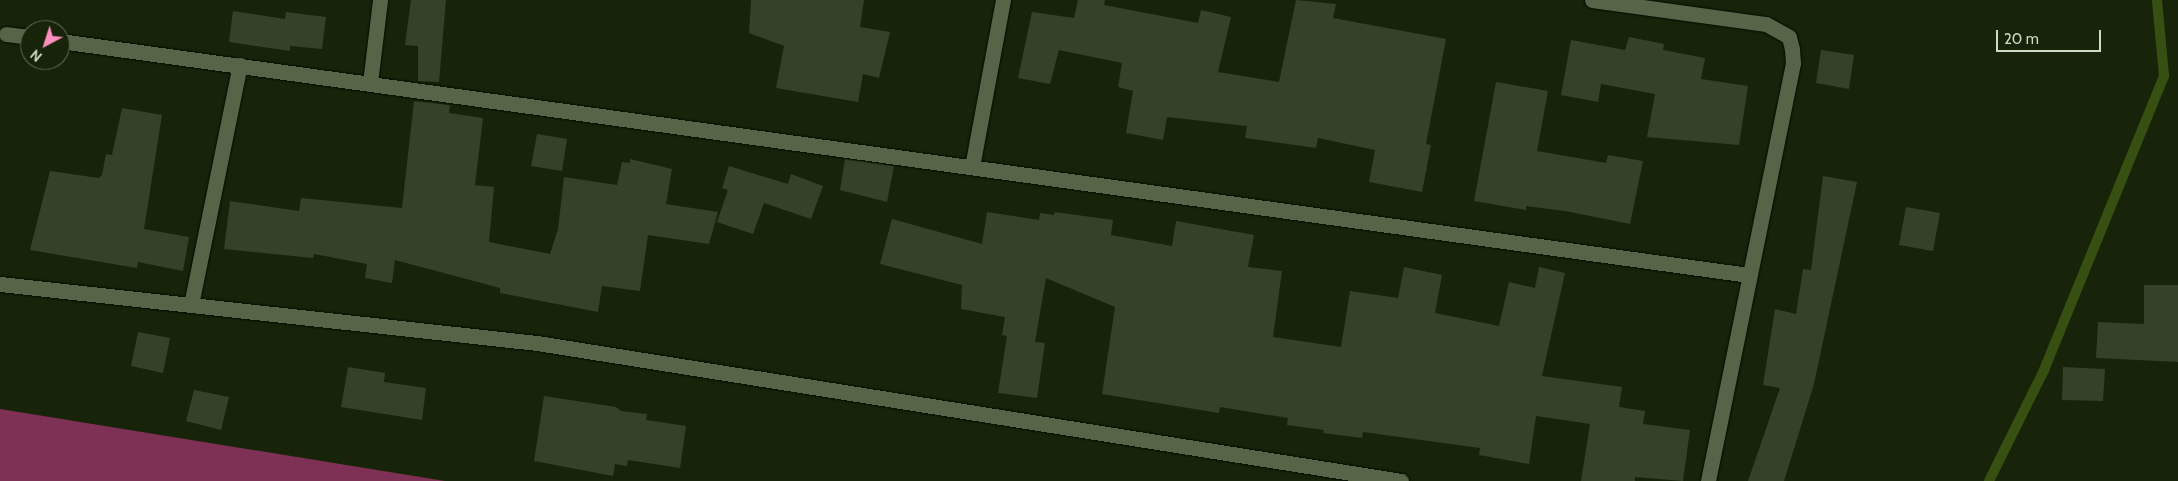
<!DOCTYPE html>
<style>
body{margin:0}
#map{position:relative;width:2178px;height:481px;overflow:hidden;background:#18240a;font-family:Cabin,sans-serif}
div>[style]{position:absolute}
.forest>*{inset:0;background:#7e3055}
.stream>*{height:10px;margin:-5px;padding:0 5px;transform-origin:5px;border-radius:5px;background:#375012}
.building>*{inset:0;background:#354228}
.roads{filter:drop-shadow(0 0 1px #040c00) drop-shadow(0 0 1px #040c00)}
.minor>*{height:15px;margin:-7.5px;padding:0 7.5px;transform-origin:7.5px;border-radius:7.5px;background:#566448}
span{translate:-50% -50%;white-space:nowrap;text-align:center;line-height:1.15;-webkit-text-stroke:5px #18240a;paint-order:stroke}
.north{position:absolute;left:20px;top:20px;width:50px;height:50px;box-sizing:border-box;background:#18240a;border:1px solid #626c56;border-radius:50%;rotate:220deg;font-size:14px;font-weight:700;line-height:20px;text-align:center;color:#d0d9c9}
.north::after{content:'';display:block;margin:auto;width:18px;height:22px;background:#fd8ebf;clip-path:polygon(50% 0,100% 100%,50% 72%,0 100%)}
.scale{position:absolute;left:1996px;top:30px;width:105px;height:22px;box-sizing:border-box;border:2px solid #d0d9c9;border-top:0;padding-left:6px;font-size:15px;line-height:18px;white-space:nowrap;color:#d0d9c9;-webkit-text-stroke:4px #18240a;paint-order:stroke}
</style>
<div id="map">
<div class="forest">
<i style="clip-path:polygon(0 409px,445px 481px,0 481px)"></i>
</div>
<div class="stream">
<i style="left:1989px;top:481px;width:124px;rotate:-63.6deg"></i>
<i style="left:2044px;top:370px;width:318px;rotate:-67.8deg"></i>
<i style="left:2164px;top:76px;width:76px;rotate:-95.3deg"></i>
</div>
<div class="building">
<i style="clip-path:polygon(411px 0,446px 0,439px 82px,418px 81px,418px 46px,405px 45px)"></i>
<i style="clip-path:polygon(751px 0,864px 0,860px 27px,890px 32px,879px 78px,863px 74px,858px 102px,776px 88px,784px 46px,749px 33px)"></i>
<i style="clip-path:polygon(1078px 0,1105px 0,1104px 5px,1198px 23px,1201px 10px,1231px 17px,1218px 72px,1279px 82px,1296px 0,1336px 4px,1333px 18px,1446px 39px,1426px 144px,1431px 145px,1422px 192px,1369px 182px,1375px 150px,1318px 138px,1316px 148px,1245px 138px,1247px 126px,1167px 117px,1163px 140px,1126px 133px,1133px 91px,1118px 87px,1122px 63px,1059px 50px,1050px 84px,1018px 78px,1032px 12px,1074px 18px)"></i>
<i style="clip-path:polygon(233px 11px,285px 19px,286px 12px,326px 17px,322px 49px,290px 46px,290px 51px,229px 42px)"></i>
<i style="clip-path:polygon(1629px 37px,1664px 44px,1663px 50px,1705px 58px,1701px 79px,1748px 86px,1739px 145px,1647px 137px,1655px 94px,1601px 84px,1598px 102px,1561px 95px,1571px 40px,1625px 50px)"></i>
<i style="clip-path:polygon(1821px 50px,1854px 55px,1849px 89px,1816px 83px)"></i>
<i style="clip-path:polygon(1496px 82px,1548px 91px,1537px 151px,1606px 163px,1608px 155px,1643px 161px,1630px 224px,1565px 211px,1526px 206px,1526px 210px,1474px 201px)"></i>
<i style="clip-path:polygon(414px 101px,450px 105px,449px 113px,483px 118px,475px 185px,494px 187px,489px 242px,550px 254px,558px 229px,564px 177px,617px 185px,622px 162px,630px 163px,630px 159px,672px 169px,666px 204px,718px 212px,709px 244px,648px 235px,640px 291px,602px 286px,598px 312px,500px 293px,500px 288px,395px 260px,392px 283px,365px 278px,367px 264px,314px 254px,313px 258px,224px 249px,230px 201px,299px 211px,301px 198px,402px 208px)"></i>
<i style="clip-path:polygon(122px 108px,162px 115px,144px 229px,189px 237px,183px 271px,138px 262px,137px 268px,30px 250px,50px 171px,99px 178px,102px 175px,106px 154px,112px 155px)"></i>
<i style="clip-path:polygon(537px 134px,567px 139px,562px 171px,531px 166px)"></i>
<i style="clip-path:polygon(845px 159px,894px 166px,887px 202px,840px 190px)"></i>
<i style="clip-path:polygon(729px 166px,788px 184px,791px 174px,823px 186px,811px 219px,764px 203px,753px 234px,717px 222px,728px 190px,722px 188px)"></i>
<i style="clip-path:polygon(1823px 176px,1857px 182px,1814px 384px,1784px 481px,1748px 481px,1780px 388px,1763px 385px,1775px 309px,1796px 314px,1803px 269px,1811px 270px)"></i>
<i style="clip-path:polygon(1906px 207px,1940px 213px,1933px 251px,1899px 245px)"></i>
<i style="clip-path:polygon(987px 212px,1039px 220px,1040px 213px,1054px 215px,1055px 212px,1113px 220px,1111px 235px,1172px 246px,1176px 221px,1254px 235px,1248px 267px,1282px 271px,1273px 337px,1341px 347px,1350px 291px,1398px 298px,1404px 267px,1442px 275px,1435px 313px,1499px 326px,1509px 282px,1535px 288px,1539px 267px,1565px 273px,1542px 376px,1622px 387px,1619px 407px,1645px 411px,1643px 424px,1690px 430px,1683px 481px,1635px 477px,1635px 481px,1581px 481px,1590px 424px,1536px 416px,1529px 464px,1479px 455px,1480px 448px,1363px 432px,1362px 438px,1323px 433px,1324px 430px,1287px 425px,1288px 418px,1220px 407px,1219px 413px,1102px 394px,1115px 307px,1046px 278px,1035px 342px,1045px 343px,1037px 398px,998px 393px,1007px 336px,1002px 335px,1005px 317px,961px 309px,962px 285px,880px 264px,892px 219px,982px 244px)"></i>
<i style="clip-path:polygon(2144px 285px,2178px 285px,2178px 362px,2096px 358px,2098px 322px,2144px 324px)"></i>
<i style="clip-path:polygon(138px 332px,170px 338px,163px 373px,131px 366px)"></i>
<i style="clip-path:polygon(348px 367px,385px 373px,384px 382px,426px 388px,422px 420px,341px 407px)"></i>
<i style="clip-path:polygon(2063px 367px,2105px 369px,2103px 401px,2062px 400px)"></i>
<i style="clip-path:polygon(194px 390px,229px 397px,221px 430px,186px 421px)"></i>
<i style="clip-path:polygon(544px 396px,616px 407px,621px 411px,647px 414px,646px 420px,686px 426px,680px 468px,628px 460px,627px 466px,615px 464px,613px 476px,534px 461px)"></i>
</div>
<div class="roads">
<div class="minor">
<i style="left:1592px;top:0;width:176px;rotate:7.9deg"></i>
<i style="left:1766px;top:24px;width:26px;rotate:29deg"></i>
<i style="left:1789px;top:37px;width:12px;rotate:76deg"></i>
<i style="left:1792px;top:49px;width:14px;rotate:86deg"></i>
<i style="left:1793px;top:63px;width:427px;rotate:101.5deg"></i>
<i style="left:6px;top:34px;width:24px;rotate:7deg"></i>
<i style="left:60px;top:41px;width:1705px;rotate:7.89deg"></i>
<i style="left:370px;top:83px;width:84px;rotate:-83.1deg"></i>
<i style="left:972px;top:167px;width:170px;rotate:-79.5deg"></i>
<i style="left:0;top:284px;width:540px;rotate:6.27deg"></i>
<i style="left:537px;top:343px;width:875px;rotate:9.07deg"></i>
<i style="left:191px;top:305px;width:245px;rotate:-78.5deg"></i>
</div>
</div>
<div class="north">N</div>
<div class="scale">20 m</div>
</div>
